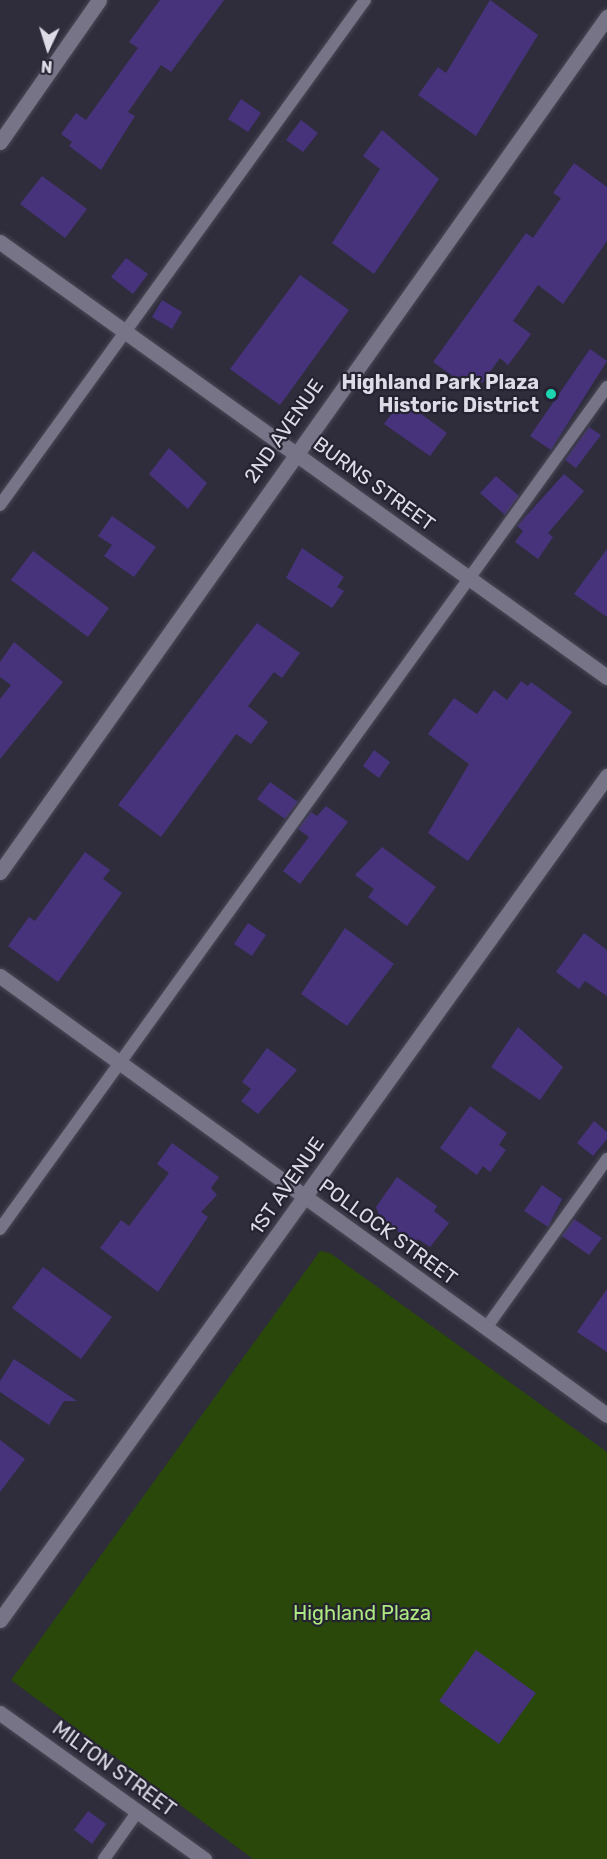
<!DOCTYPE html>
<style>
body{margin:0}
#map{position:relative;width:607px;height:1859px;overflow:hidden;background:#2f2d3c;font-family:Rubik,sans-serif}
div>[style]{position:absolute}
.green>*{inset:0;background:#29480a}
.building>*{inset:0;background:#47337c}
.roads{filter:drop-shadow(0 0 2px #4a4956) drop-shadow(0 0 2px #4a4956)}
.lane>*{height:12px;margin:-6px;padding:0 6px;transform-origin:6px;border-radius:6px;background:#767486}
.street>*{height:15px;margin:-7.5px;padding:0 7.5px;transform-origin:7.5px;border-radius:7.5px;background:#767486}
.dots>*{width:16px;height:16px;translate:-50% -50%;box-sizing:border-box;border:3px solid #252332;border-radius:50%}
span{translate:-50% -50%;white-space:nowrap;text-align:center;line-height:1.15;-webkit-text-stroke:4.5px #252332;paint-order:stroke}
.poi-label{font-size:20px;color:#dddce6;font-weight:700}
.right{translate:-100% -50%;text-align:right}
.street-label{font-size:20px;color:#dddce6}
.park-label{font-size:20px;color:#ade980}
.north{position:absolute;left:18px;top:18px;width:60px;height:60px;-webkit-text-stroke:4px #252332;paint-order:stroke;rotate:184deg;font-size:16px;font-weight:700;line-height:24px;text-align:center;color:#dddce6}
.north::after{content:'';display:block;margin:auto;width:21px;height:27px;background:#dddce6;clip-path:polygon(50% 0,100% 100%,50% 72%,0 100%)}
</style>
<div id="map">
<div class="green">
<i style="clip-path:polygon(320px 1251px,330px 1253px,607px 1452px,607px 1859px,253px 1859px,11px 1680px)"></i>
</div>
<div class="building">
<i style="clip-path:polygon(160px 0,224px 0,171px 72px,161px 65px,128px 112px,135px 116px,101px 170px,69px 146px,72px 142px,61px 134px,76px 113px,86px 120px,138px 48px,129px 42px)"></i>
<i style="clip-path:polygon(490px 0,538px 35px,476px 136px,418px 95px,438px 67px,446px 73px)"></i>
<i style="clip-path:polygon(241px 99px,261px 113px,248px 132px,228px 119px)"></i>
<i style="clip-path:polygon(301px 120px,318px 133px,303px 152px,286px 140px)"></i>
<i style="clip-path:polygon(382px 130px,439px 179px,374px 274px,332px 243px,380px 169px,363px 156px)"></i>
<i style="clip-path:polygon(574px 163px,607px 187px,607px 241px,563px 304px,538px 285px,513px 321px,531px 334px,521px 348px,508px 365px,500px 358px,482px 383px,471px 374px,464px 384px,433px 362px,526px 233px,533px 238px,561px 198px,553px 193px)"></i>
<i style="clip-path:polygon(42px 176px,87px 209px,65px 238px,20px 204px)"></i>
<i style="clip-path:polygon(126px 258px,148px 274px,133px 294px,111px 277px)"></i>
<i style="clip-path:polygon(300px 275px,349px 310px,280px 405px,230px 369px)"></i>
<i style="clip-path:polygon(162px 300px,182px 312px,172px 329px,152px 317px)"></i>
<i style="clip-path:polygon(590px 349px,607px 361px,551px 450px,530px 436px)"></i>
<i style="clip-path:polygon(402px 400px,447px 433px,430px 456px,384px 424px)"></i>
<i style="clip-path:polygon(589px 427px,601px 435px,576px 468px,565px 460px)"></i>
<i style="clip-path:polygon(169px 448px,207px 483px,188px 509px,149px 474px)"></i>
<i style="clip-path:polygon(564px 474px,584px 491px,548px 533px,553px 537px,538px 559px,515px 542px,523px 531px,517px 526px)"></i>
<i style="clip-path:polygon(496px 476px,519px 496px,505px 515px,480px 493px)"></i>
<i style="clip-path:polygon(112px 516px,156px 547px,134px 577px,104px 556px,112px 545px,98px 536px)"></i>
<i style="clip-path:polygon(302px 548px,344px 577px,337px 587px,344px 591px,332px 608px,286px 578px)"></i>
<i style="clip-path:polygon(607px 549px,607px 617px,574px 594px)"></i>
<i style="clip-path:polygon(33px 551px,109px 608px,88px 637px,11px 580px)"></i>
<i style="clip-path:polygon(257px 623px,300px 653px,282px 678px,274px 672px,248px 706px,268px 722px,251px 744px,236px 734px,161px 837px,118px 805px)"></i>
<i style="clip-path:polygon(14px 642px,63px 682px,0 759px,0 699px,11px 685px,0 677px,0 662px)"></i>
<i style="clip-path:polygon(521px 681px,528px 686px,531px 682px,572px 712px,468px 861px,428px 833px,469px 764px,428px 734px,454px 698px,477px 714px,494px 690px,507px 700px)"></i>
<i style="clip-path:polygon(374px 750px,390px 762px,379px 778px,363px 766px)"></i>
<i style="clip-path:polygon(270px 782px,298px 802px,285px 819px,257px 799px)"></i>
<i style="clip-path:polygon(326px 806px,348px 822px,300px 884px,283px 871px,309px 837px,298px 829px,311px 812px,317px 816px)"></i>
<i style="clip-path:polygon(382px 847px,436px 887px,407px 926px,368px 897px,374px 889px,355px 875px)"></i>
<i style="clip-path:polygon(85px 852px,110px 870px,103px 879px,122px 893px,58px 982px,8px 946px,29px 917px,35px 921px)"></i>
<i style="clip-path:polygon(248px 923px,266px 935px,252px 956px,234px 944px)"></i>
<i style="clip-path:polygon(345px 928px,394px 964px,347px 1026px,301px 994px)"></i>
<i style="clip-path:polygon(584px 933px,607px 950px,607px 996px,585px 981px,579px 989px,556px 972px)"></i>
<i style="clip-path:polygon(518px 1027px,563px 1067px,540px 1100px,491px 1067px)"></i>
<i style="clip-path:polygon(267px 1048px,297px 1070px,258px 1114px,241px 1101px,251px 1089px,242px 1082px)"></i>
<i style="clip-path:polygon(470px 1106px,507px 1133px,499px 1145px,506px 1150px,490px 1172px,483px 1166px,477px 1175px,440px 1148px)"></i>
<i style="clip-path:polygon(594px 1121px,607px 1132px,607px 1139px,593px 1156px,577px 1143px)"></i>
<i style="clip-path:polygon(172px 1143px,219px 1177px,211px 1188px,217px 1195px,201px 1212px,208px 1217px,158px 1292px,100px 1248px,121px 1220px,129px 1226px,169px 1173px,157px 1164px)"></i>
<i style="clip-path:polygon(397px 1177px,437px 1206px,434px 1211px,449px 1223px,430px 1247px,418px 1239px,413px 1245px,379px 1215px,376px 1207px)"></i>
<i style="clip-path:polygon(542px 1185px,562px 1199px,548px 1227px,524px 1211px)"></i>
<i style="clip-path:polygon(574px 1219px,602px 1238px,589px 1255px,562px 1236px)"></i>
<i style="clip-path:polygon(43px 1267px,112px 1317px,81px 1359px,12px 1308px)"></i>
<i style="clip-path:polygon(607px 1289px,607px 1352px,577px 1332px)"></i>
<i style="clip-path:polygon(14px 1359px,77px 1401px,64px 1401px,49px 1425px,0 1392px,0 1381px)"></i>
<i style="clip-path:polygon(0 1440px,25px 1459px,0 1492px)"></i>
<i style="clip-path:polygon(476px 1650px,536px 1693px,499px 1744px,439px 1701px)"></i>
<i style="clip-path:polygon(88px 1811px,106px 1824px,92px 1844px,74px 1830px)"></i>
</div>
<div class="roads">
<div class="lane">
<i style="left:0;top:505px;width:623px;rotate:-54.14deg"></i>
<i style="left:0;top:1229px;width:1038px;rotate:-54.21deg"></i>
<i style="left:486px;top:1328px;width:208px;rotate:-54.4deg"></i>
<i style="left:104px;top:1859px;width:59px;rotate:-54.7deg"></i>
</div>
<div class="street">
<i style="left:0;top:142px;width:173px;rotate:-55.1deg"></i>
<i style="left:0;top:242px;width:747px;rotate:35.63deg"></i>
<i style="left:0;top:872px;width:1049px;rotate:-54.63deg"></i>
<i style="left:0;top:976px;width:749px;rotate:35.88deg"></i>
<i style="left:0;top:1620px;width:1040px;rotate:-54.28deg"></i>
<i style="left:0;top:1713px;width:251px;rotate:35.6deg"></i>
</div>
</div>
<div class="dots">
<i style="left:551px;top:394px;background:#1bd5b1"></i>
</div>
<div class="poi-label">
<span class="right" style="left:539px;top:394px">Highland Park Plaza<br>Historic District</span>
</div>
<div class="street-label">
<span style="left:284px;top:431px;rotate:-55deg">2ND AVENUE</span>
<span style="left:374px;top:484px;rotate:36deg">BURNS STREET</span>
<span style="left:287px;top:1186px;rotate:-55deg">1ST AVENUE</span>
<span style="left:388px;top:1232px;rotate:36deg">POLLOCK STREET</span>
<span style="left:114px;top:1769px;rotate:36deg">MILTON STREET</span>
</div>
<div class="park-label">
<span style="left:362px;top:1613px">Highland Plaza</span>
</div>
<div class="north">N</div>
</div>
